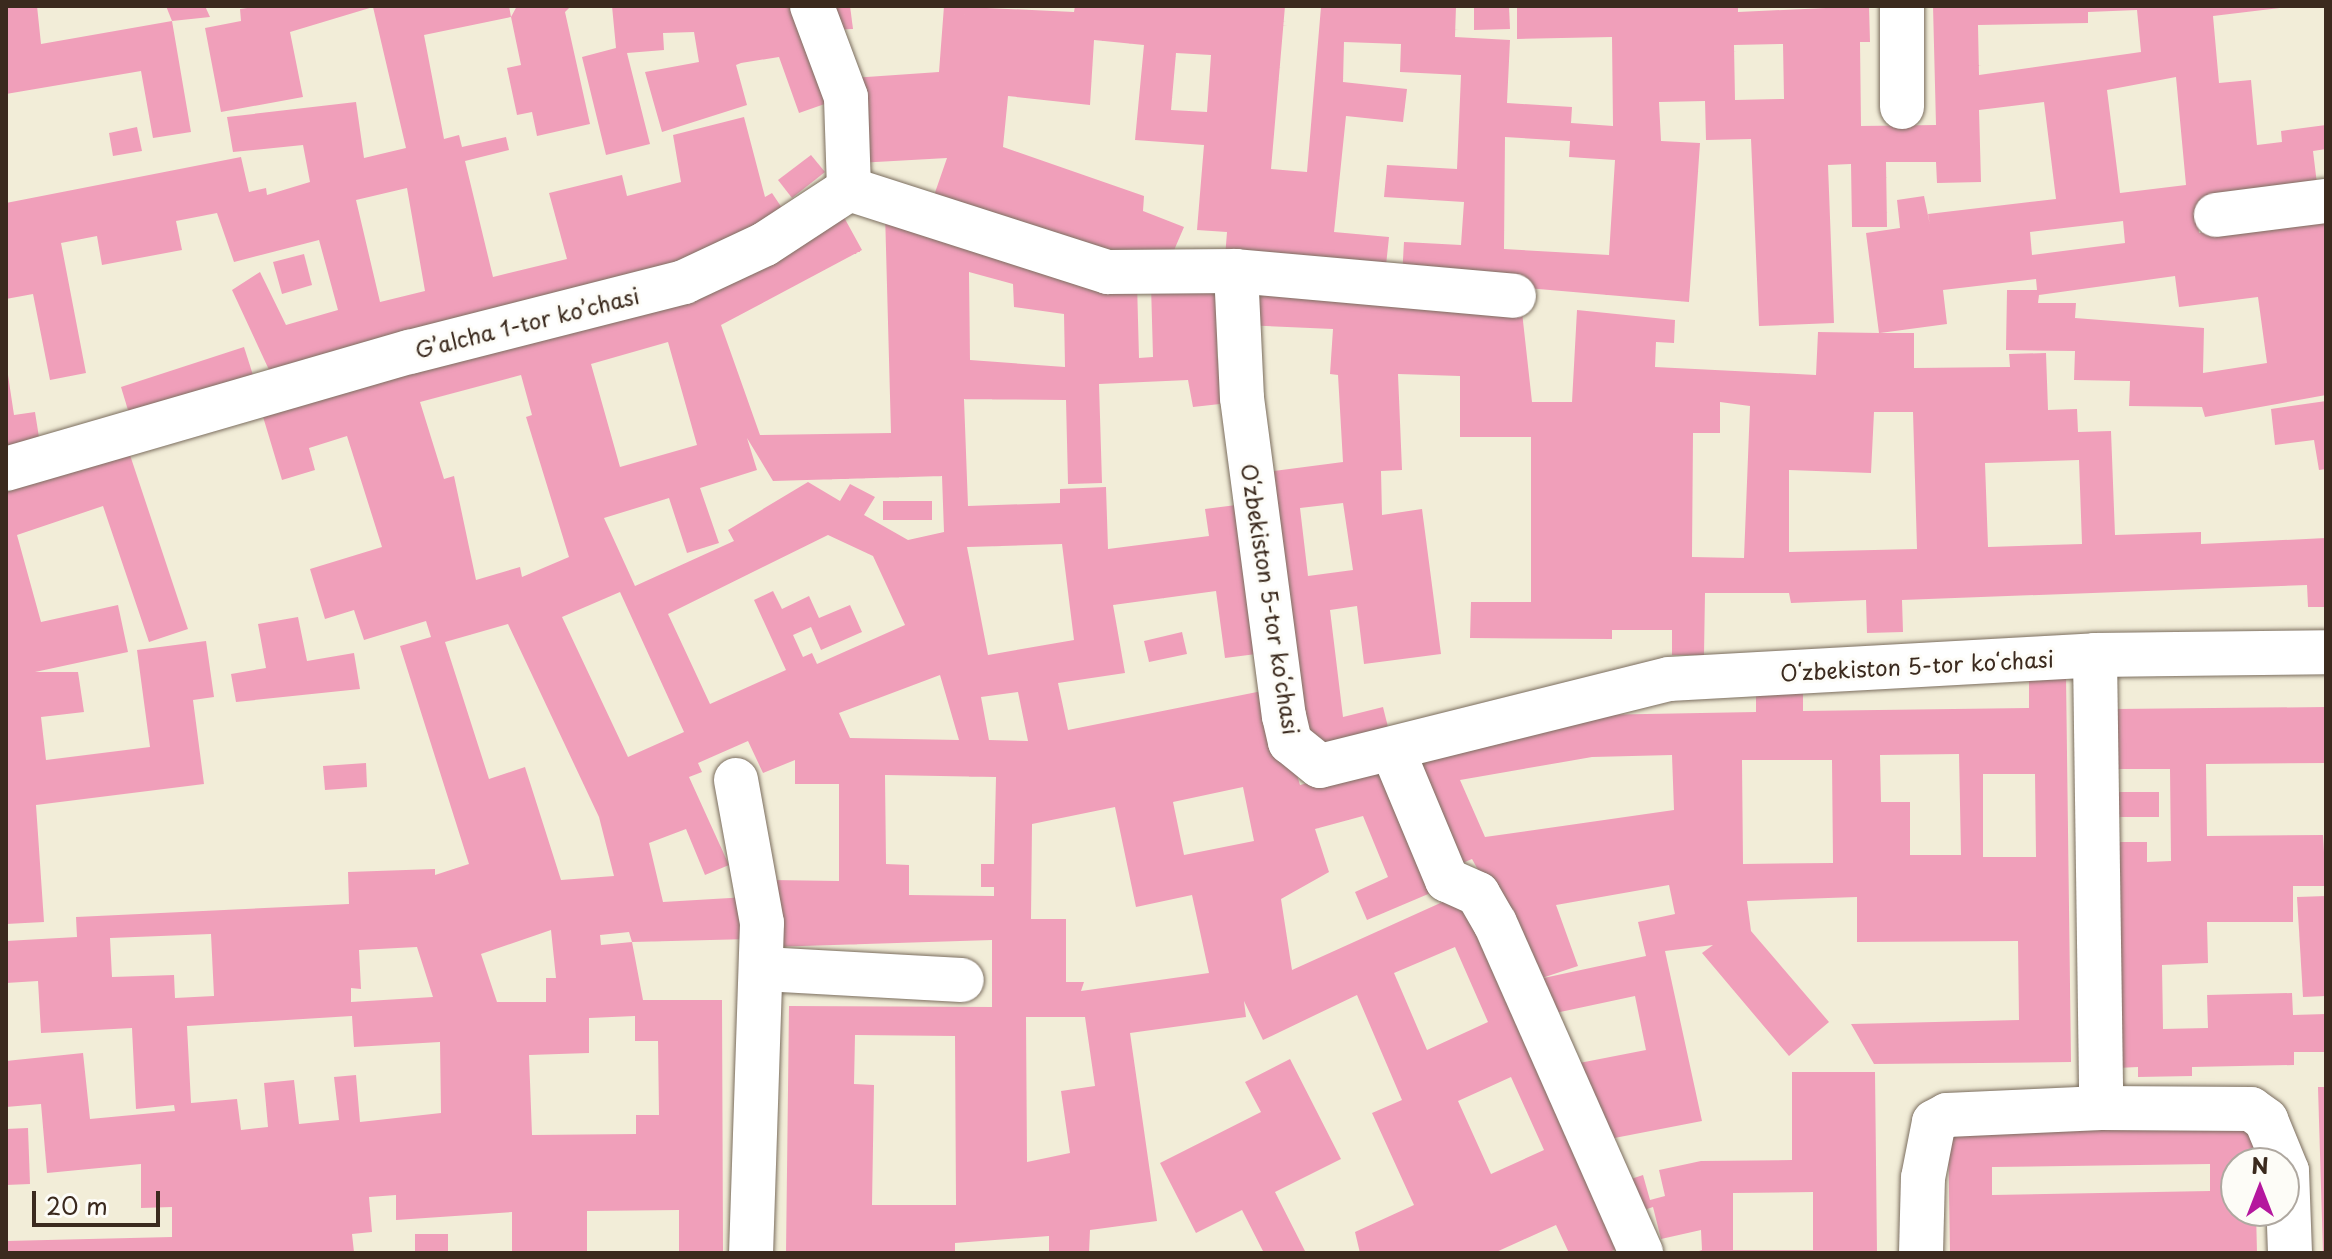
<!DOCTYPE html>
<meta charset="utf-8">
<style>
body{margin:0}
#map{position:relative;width:2332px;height:1259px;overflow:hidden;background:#f2edd8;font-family:"Playpen Sans",sans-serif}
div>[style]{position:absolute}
.building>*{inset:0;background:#f09fba}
.roads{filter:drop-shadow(0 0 2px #7b6e5f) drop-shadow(0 0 2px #7b6e5f)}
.minor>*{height:44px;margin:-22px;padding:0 22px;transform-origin:22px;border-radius:22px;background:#fff}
span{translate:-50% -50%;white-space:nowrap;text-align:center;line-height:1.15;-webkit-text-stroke:6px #fdfcf7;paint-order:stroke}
.street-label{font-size:22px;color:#3b2a1e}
.frame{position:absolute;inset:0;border:8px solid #3b2a1e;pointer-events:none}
.north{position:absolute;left:2220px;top:1147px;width:80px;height:80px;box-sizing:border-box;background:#fdfcf7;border:2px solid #afa8a0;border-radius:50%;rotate:0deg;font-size:22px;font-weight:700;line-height:32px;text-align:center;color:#3b2a1e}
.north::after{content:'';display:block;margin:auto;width:28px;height:36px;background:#b5179e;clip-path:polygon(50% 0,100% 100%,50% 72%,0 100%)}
.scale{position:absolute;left:32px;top:1191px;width:128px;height:36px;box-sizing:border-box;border:4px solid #3b2a1e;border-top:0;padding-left:10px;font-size:24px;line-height:28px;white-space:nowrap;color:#3b2a1e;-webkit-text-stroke:6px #fdfcf7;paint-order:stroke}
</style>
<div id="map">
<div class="building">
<i style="clip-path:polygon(6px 6px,37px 6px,41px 44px,172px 21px,191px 132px,153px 138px,141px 71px,6px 94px)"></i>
<i style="clip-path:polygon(166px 6px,205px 6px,210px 17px,172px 21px)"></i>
<i style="clip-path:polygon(evenodd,261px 6px,509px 6px,511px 17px,424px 35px,444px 139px,459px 135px,462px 147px,506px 137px,509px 150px,465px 161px,493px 277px,567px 259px,549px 193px,622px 175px,627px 196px,681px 182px,673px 135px,744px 117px,765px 197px,772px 193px,782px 208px,701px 257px,270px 372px,232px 290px,260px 272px,286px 325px,338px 310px,319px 240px,234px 262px,217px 213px,176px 221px,182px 250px,102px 265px,97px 236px,61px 243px,86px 373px,50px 380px,33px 294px,6px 299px,6px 203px,241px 157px,249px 192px,266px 188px,267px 195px,310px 182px,303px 145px,233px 152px,227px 117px,356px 102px,364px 158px,406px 148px,373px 7px,290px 32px,303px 97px,221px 112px,205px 28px,241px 21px,240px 9px,261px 6px,407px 188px,425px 291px,380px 302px,356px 200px,407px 188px)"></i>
<i style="clip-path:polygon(517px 6px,571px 6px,565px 12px,590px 124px,537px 136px,532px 112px,517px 115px,507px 68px,521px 65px,511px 17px)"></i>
<i style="clip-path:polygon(612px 6px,802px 6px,836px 100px,799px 113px,779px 57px,741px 63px,736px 65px,747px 105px,662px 132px,645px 72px,699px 62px,694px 32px,663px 33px,664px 50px,627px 53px,650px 144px,606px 155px,582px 57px,616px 48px)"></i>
<i style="clip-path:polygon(823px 6px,850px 6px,853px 29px,826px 30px)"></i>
<i style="clip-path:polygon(evenodd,944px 6px,1074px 12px,1075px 6px,1285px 6px,1271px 169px,1307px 172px,1321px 7px,1456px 6px,1455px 37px,1510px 40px,1507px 103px,1572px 107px,1571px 123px,1613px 126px,1612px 37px,1517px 39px,1517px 6px,1738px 6px,1738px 12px,1869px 6px,1870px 42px,1860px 42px,1861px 126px,1936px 125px,1933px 6px,2296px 6px,2213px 16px,2219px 83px,2251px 80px,2257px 145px,2282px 142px,2281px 131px,2326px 125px,2326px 149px,2313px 151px,2318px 192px,2196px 205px,2199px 233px,2326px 216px,2326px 395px,2205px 417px,2202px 407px,2129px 406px,2130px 381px,2074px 380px,2075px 351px,2006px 350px,2007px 290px,2037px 290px,2036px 279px,1943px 290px,1947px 324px,1880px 333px,1914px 333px,1914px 368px,2010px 367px,2009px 354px,2046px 353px,2048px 410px,2077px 409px,2078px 432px,2111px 431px,2115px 535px,2201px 532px,2201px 544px,2326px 538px,2326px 607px,2308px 607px,2307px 585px,1902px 600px,1903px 632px,1867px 633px,1866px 600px,1791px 603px,1789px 593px,1705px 593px,1704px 655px,1672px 655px,1672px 630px,1612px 630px,1612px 639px,1470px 638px,1471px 602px,1531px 602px,1531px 437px,1460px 437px,1460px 376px,1398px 374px,1402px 470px,1381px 471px,1382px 515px,1422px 509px,1441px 654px,1364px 664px,1357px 606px,1330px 610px,1343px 717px,1383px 707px,1390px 735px,1347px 747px,1302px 743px,1266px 472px,1343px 462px,1338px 375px,1330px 374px,1333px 329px,1242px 325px,1245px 280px,1521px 303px,1532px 402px,1572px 402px,1577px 310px,1675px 320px,1674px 343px,1656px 342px,1655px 367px,1816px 375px,1818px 332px,1879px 333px,1866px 233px,1900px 228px,1897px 200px,1924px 196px,1930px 225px,1928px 214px,2056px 199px,2044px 102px,1979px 110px,1981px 182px,1937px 183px,1936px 162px,1886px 162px,1887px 227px,1852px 227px,1851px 164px,1828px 165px,1834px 323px,1759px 326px,1751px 139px,1706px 140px,1705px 101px,1659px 102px,1661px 141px,1700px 143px,1689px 302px,1402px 277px,1404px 242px,1461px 245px,1464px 202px,1384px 197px,1387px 165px,1457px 169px,1461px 75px,1400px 72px,1401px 44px,1344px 42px,1343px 82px,1407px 89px,1403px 122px,1346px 116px,1334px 232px,1389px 237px,1385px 275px,1225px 258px,1227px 232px,1197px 230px,1204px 145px,1135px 140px,1144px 45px,1094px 40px,1090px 105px,1008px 96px,1003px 147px,1144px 196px,1143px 211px,1184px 227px,1169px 262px,1106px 258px,930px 207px,947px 158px,858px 163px,852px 78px,939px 72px,944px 6px,2137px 10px,2141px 52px,1979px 75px,1978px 25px,2088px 23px,2088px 12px,2137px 10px,944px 6px,1783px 44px,1784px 99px,1735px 100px,1734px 45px,1783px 44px,944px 6px,1176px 53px,1211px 55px,1207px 112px,1171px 110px,1176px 53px,944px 6px,2176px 77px,2186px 185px,2120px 193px,2107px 90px,2176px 77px,944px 6px,1505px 137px,1570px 141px,1569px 157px,1615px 160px,1609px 255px,1504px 249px,1505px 137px,944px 6px,2123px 221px,2125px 243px,2032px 255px,2030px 232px,2123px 221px,944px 6px,2175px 276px,2179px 307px,2258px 297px,2267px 363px,2203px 373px,2204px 328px,2075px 318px,2076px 303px,2038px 303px,2039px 295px,2175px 276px,944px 6px,1720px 402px,1750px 406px,1744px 558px,1692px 557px,1693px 433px,1720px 433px,1720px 402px,944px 6px,1874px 412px,1913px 412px,1917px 549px,1789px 552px,1789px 470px,1871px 473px,1874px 412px,944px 6px,2079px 460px,2082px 544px,1988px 547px,1985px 463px,2079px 460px,944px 6px,1343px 503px,1353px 570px,1308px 576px,1300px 508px,1343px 503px)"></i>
<i style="clip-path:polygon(1474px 6px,1509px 6px,1510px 29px,1474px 30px)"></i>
<i style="clip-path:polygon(137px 127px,142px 151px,113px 156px,109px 133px)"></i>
<i style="clip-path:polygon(811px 155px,825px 172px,792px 198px,778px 180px)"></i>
<i style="clip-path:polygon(evenodd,840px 210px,862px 250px,721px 325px,760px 435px,891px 433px,885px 212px,1137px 282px,1139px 358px,1153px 357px,1151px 285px,1217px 290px,1217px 356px,1229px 403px,1193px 407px,1188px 380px,1099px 384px,1102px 483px,1068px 484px,1066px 400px,964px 399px,968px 506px,1060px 503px,1060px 489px,1106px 487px,1108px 549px,1209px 536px,1205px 509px,1244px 504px,1264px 653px,1225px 658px,1216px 591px,1113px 605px,1125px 673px,1058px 683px,1068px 730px,1267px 690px,1272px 756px,1290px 752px,1300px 785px,1389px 762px,1440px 889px,1367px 920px,1355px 892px,1388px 877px,1363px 816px,1315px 829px,1329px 872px,1281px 899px,1292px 970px,1458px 895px,1479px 910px,1626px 1245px,1607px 1253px,1569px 1253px,1556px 1225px,1494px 1253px,1360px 1253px,1355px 1232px,1414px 1205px,1372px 1113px,1402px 1100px,1357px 995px,1263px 1040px,1244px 1001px,1246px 1017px,1130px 1033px,1157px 1221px,1090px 1230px,1089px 1253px,1049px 1253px,1049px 1236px,955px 1243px,955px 1253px,786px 1253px,789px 1006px,992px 1007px,992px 940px,770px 947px,771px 880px,839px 881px,839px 784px,795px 784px,795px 760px,763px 773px,748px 741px,698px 763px,702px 772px,689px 777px,729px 865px,705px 875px,686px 829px,649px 843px,663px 902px,747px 897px,750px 939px,632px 942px,629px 932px,600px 935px,601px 945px,632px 942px,643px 1000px,722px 1000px,723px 1253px,679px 1253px,679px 1210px,587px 1211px,587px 1253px,512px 1253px,512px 1212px,396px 1220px,396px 1195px,369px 1197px,372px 1232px,352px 1234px,354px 1252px,6px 1253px,6px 1241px,172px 1237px,172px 1207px,141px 1208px,141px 1164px,47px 1173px,41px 1104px,6px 1107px,6px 1061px,83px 1053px,90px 1119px,175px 1111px,174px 1105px,136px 1109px,132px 1028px,41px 1033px,38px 981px,6px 983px,6px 941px,77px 937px,76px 917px,349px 904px,348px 872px,435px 869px,435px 875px,469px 864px,400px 646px,431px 637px,426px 621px,364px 640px,354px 610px,325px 619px,310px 569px,382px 547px,347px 436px,309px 448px,315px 470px,282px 480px,261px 410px,840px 210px,969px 272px,1013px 284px,1014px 307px,1064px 314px,1065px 367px,970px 360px,969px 272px,840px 210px,668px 342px,697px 445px,620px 467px,591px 364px,668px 342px,840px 210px,521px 375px,532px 415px,526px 417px,569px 557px,522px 577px,520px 567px,476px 580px,454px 476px,444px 479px,420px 402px,521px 375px,840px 210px,747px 438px,773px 481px,942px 476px,944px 532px,908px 540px,864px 515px,875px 497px,850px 484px,840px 501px,808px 482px,728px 530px,734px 541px,635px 586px,604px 518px,669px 498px,687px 553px,719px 543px,700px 488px,757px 470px,747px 438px,840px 210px,828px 535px,873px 556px,905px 625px,817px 664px,812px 653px,803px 657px,793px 635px,811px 627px,821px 650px,862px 632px,850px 605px,819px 618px,809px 596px,782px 609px,773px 591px,754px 600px,786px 670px,710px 704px,668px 614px,828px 535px,840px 210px,1062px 544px,1074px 640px,988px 655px,967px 547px,1062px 544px,840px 210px,620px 592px,684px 732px,628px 757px,562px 617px,620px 592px,840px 210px,508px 624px,599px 817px,614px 876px,561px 880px,525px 767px,489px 779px,445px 642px,508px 624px,840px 210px,940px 675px,959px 740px,850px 738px,839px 713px,940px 675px,840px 210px,1018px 692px,1028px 741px,989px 740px,981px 697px,1018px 692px,840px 210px,885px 775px,996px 777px,994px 864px,981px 864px,981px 887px,994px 887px,994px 896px,909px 895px,909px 865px,886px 864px,885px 775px,840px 210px,1243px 787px,1254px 841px,1184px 855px,1173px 802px,1243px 787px,840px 210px,1115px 807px,1136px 907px,1192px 895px,1209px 973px,1081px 991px,1084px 982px,1066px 982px,1066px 919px,1031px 919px,1032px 824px,1115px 807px,840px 210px,551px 930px,556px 978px,546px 978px,546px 1002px,497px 1002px,481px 954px,551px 930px,840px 210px,211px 934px,214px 996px,175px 998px,174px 975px,112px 977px,110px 938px,211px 934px,840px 210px,417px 947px,433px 997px,351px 1002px,351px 988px,361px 989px,359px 950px,417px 947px,840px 210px,1455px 947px,1488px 1022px,1427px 1050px,1394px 973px,1455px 947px,840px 210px,352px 1016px,354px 1047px,440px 1042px,441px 1113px,360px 1122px,356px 1075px,334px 1077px,339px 1120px,299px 1124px,294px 1080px,264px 1083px,268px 1127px,241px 1130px,237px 1099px,191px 1103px,187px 1026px,352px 1016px,840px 210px,635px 1016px,635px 1041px,658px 1041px,659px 1115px,636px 1115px,636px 1134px,532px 1135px,529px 1055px,589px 1053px,589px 1018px,635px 1016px,840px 210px,1026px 1017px,1085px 1017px,1095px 1086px,1061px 1091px,1070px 1153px,1027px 1162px,1026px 1017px,840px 210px,855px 1035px,955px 1036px,956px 1205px,872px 1205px,874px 1085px,854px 1084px,855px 1035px,840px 210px,1511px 1077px,1544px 1150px,1491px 1174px,1458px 1101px,1511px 1077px)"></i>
<i style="clip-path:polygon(304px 254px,312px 285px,282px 294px,273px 262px)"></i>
<i style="clip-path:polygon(244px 347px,253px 375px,131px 420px,121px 387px)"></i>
<i style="clip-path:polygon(8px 375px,14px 415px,35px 412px,41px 450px,6px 455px)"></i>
<i style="clip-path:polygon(2326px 401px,2326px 469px,2319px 470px,2314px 440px,2275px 445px,2271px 409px)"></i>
<i style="clip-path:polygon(127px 446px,188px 629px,149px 642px,103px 506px,17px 535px,41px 622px,118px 605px,128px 652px,35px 672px,78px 672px,84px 712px,41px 717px,46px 760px,150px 747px,137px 650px,206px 641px,214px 697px,193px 700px,204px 784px,36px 805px,44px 922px,6px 924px,6px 486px)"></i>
<i style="clip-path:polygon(883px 501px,932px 501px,932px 520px,883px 520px)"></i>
<i style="clip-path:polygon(298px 617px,307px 661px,354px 653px,360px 689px,236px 702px,231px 674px,266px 668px,258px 624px)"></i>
<i style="clip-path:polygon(1182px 632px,1187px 654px,1149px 662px,1144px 641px)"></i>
<i style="clip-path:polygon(evenodd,2029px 675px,2066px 675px,2071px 1062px,1874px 1064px,1851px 1024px,2019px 1020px,2018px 941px,1857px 942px,1857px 897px,1747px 901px,1751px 931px,1829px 1022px,1789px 1056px,1702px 953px,1713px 945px,1665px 951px,1702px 1121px,1599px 1141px,1569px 1065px,1646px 1050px,1635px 996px,1546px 1015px,1539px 979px,1646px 956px,1638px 922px,1675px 914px,1669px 885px,1556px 905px,1578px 966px,1539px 979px,1472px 859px,1451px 868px,1404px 759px,1591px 715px,1756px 712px,1756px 690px,1803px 690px,1803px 711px,2029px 708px,2029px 675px,1959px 754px,1961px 855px,1910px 855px,1910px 802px,1881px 802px,1880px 755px,1959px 754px,2029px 675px,1672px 755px,1674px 810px,1485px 837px,1460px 780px,1592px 757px,1672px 755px,2029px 675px,1742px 760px,1832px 760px,1833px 863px,1743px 864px,1742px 760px,2029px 675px,1983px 774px,2035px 774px,2036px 857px,1983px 857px,1983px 774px)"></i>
<i style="clip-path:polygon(2326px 707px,2326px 763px,2206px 764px,2207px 836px,2323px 835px,2326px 886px,2293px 886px,2293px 922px,2207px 922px,2208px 963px,2162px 965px,2163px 1029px,2208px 1028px,2207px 995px,2292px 993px,2293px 1015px,2326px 1014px,2326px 1052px,2294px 1052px,2294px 1065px,2192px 1067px,2192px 1076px,2138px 1077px,2138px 1067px,2117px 1068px,2114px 842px,2147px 842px,2147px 862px,2171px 861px,2170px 769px,2115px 769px,2115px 709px)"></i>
<i style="clip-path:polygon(366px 763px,367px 787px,325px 790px,323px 766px)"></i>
<i style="clip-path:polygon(2115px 792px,2159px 792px,2159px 817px,2115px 817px)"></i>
<i style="clip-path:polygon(2326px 896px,2326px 996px,2303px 997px,2297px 897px)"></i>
<i style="clip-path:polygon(1290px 1059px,1341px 1159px,1275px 1192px,1306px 1253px,1264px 1253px,1242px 1210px,1196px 1233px,1160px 1163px,1261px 1112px,1245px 1082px)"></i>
<i style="clip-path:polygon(evenodd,1792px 1072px,1875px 1072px,1877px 1253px,1693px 1253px,1702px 1250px,1701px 1230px,1661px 1239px,1653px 1207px,1626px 1216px,1616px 1184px,1643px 1175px,1650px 1200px,1665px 1196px,1659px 1170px,1701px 1161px,1792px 1160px,1792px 1072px,1813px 1192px,1813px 1250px,1733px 1250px,1733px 1193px,1813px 1192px)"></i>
<i style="clip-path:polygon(2318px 1087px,2326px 1087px,2326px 1253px,2323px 1253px)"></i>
<i style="clip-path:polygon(evenodd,2254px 1122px,2255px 1163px,2236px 1163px,2236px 1211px,2256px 1211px,2257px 1253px,1950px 1253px,1948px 1128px,2254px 1122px,2210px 1164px,2210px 1191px,1992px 1195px,1992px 1167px,2210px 1164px)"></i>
<i style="clip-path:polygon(28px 1128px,30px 1184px,6px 1185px,6px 1129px)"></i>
<i style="clip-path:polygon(415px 1234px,448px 1234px,448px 1253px,415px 1253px)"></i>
</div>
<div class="roads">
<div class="minor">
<i style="left:1902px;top:6px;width:101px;rotate:90deg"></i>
<i style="left:849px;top:189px;width:272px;rotate:17.8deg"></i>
<i style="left:1108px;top:272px;width:128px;rotate:-0.4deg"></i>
<i style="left:1236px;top:271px;width:127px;rotate:87.3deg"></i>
<i style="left:1242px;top:398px;width:321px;rotate:82.5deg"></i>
<i style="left:1284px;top:716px;width:27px;rotate:77deg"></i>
<i style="left:1290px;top:742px;width:38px;rotate:39deg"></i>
<i style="left:1320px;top:766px;width:360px;rotate:-14deg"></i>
<i style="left:1669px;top:679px;width:427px;rotate:-3.2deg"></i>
<i style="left:2095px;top:655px;width:231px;rotate:-0.7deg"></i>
<i style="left:2216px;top:215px;width:111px;rotate:-7.3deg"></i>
<i style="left:1236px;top:271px;width:279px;rotate:5.1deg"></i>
<i style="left:6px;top:469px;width:421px;rotate:-16.2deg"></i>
<i style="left:410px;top:352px;width:283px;rotate:-14.3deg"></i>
<i style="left:684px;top:282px;width:89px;rotate:-25.1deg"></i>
<i style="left:765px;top:244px;width:100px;rotate:-33.2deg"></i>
<i style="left:849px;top:189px;width:92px;rotate:-91.9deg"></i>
<i style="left:846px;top:97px;width:97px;rotate:-110.5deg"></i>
<i style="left:2095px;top:655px;width:453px;rotate:89.2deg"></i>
<i style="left:1393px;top:751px;width:140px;rotate:67.3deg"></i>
<i style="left:1447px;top:880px;width:34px;rotate:24deg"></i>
<i style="left:1478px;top:894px;width:34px;rotate:60deg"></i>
<i style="left:1495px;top:923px;width:361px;rotate:66.1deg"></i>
<i style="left:736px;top:780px;width:145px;rotate:79.7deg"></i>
<i style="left:762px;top:923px;width:330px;rotate:91.9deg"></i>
<i style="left:763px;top:969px;width:199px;rotate:3.2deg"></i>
<i style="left:1921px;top:1253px;width:75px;rotate:-88.5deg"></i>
<i style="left:1923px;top:1178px;width:57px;rotate:-78.9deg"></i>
<i style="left:1934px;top:1122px;width:15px;rotate:-28deg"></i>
<i style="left:1947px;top:1115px;width:154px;rotate:-2.6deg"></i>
<i style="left:2101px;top:1108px;width:150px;rotate:0.4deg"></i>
<i style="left:2251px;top:1109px;width:19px;rotate:36deg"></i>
<i style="left:2266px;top:1120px;width:55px;rotate:67.6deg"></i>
<i style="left:2287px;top:1171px;width:82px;rotate:87.9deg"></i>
</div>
</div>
<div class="street-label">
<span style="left:527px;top:322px;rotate:-14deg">Gʼalcha 1-tor koʼchasi</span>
<span style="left:1271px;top:599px;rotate:81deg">Oʻzbekiston 5-tor koʻchasi</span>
<span style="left:1917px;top:665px;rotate:-3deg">Oʻzbekiston 5-tor koʻchasi</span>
</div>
<div class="frame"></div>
<div class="north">N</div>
<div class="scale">20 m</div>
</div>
